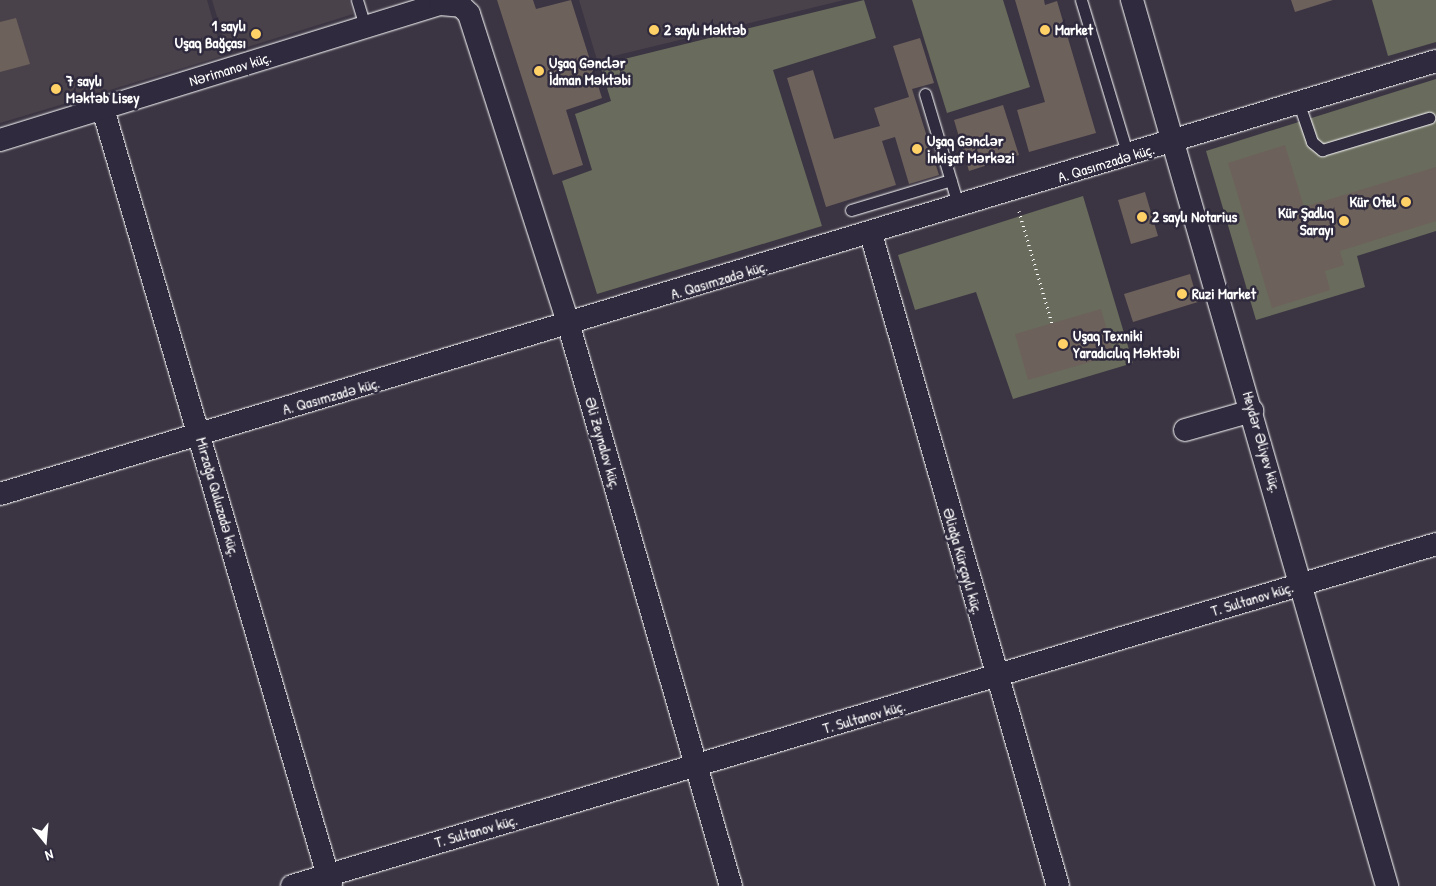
<!DOCTYPE html>
<meta charset="utf-8">
<style>
body{margin:0}
#map{position:relative;width:1436px;height:886px;overflow:hidden;background:#3b3543;font-family:"Patrick Hand",sans-serif}
div>[style]{position:absolute}
.built>*{inset:0;background:#4a424a}
.green>*{inset:0;background:#696b5c}
.building>*{inset:0;background:#6d615c}
.path>*{height:3px;margin-top:-1.5px;transform-origin:0;background:repeating-linear-gradient(90deg,#fff 0 1px,transparent 0 5px)}
.roads{filter:drop-shadow(0 0 1px #fff) drop-shadow(0 0 1px #fff)}
.service>*{height:11px;margin:-5.5px;padding:0 5.5px;transform-origin:5.5px;border-radius:5.5px;background:#2f2a3d}
.minor>*{height:22px;margin:-11px;padding:0 11px;transform-origin:11px;border-radius:11px;background:#2f2a3d}
.dots>*{width:14px;height:14px;translate:-50% -50%;box-sizing:border-box;border:2px solid #2f2a3d;border-radius:50%}
span{translate:-50% -50%;white-space:nowrap;text-align:center;line-height:1.15;-webkit-text-stroke:5px #2f2a3d;paint-order:stroke}
.poi-label{font-size:15px;color:#fff;font-weight:700}
.right{translate:-100% -50%;text-align:right}
.left{translate:0 -50%;text-align:left}
.street-label{font-size:15px;color:#fff}
.north{position:absolute;left:20px;top:816px;width:50px;height:50px;-webkit-text-stroke:4px #2f2a3d;paint-order:stroke;rotate:163deg;font-size:14px;font-weight:700;line-height:20px;text-align:center;color:#fff}
.north::after{content:'';display:block;margin:auto;width:18px;height:22px;background:#fff;clip-path:polygon(50% 0,100% 100%,50% 72%,0 100%)}
</style>
<div id="map">
<div class="built">
<i style="clip-path:polygon(0 0,207px 0,223px 56px,0 123px)"></i>
<i style="clip-path:polygon(212px 0,349px 0,353px 14px,228px 53px)"></i>
<i style="clip-path:polygon(579px 0,844px 0,597px 60px)"></i>
</div>
<div class="green">
<i style="clip-path:polygon(864px 0,876px 38px,773px 70px,822px 226px,597px 294px,562px 181px,592px 170px,575px 114px,611px 101px,600px 65px)"></i>
<i style="clip-path:polygon(912px 0,1003px 0,1030px 87px,947px 113px)"></i>
<i style="clip-path:polygon(1372px 0,1436px 0,1436px 42px,1388px 56px)"></i>
<i style="clip-path:polygon(1436px 79px,1436px 231px,1357px 256px,1365px 287px,1256px 320px,1206px 151px)"></i>
<i style="clip-path:polygon(1083px 196px,1133px 363px,1013px 399px,976px 292px,915px 310px,898px 255px)"></i>
</div>
<div class="building">
<i style="clip-path:polygon(497px 0,533px 0,536px 9px,571px 0,602px 98px,566px 110px,583px 165px,553px 175px)"></i>
<i style="clip-path:polygon(1015px 0,1044px 0,1045px 5px,1057px 1px,1096px 133px,1029px 152px,1017px 110px,1045px 102px)"></i>
<i style="clip-path:polygon(1291px 0,1333px 0,1295px 12px)"></i>
<i style="clip-path:polygon(16px 18px,30px 64px,0 72px,0 22px)"></i>
<i style="clip-path:polygon(920px 38px,934px 83px,912px 89px,939px 175px,909px 184px,895px 137px,882px 141px,896px 185px,826px 207px,787px 78px,813px 70px,834px 139px,880px 126px,874px 108px,909px 97px,893px 46px)"></i>
<i style="clip-path:polygon(1003px 105px,1019px 155px,969px 171px,954px 120px)"></i>
<i style="clip-path:polygon(1285px 145px,1304px 207px,1436px 167px,1436px 221px,1340px 251px,1344px 265px,1325px 271px,1330px 290px,1272px 308px,1228px 163px)"></i>
<i style="clip-path:polygon(1145px 192px,1158px 236px,1131px 244px,1118px 200px)"></i>
<i style="clip-path:polygon(1190px 274px,1198px 302px,1133px 322px,1124px 294px)"></i>
<i style="clip-path:polygon(1101px 309px,1114px 355px,1028px 380px,1015px 334px)"></i>
</div>
<div class="path">
<i style="left:1019px;top:211px;width:117px;rotate:73.6deg"></i>
</div>
<div class="roads">
<div class="service">
<i style="left:357px;top:0;width:28px;rotate:73deg"></i>
<i style="left:1081px;top:0;width:163px;rotate:73.2deg"></i>
<i style="left:925px;top:94px;width:119px;rotate:73.4deg"></i>
<i style="left:1299px;top:104px;width:40px;rotate:71.1deg"></i>
<i style="left:1312px;top:142px;width:13px;rotate:39deg"></i>
<i style="left:1322px;top:150px;width:112px;rotate:-16.7deg"></i>
<i style="left:851px;top:210px;width:104px;rotate:-16.7deg"></i>
</div>
<div class="minor">
<i style="left:1132px;top:0;width:922px;rotate:73.94deg"></i>
<i style="left:103px;top:109px;width:810px;rotate:73.65deg"></i>
<i style="left:0;top:140px;width:461px;rotate:-17.2deg"></i>
<i style="left:440px;top:4px;width:21px;rotate:5deg"></i>
<i style="left:461px;top:6px;width:11px;rotate:45deg"></i>
<i style="left:469px;top:14px;width:328px;rotate:72.2deg"></i>
<i style="left:569px;top:326px;width:583px;rotate:73.87deg"></i>
<i style="left:871px;top:234px;width:678px;rotate:74deg"></i>
<i style="left:1185px;top:430px;width:70px;rotate:-15.8deg"></i>
<i style="left:0;top:494px;width:1500px;rotate:-16.78deg"></i>
<i style="left:292px;top:886px;width:1194px;rotate:-16.64deg"></i>
</div>
</div>
<div class="dots">
<i style="left:654px;top:30px;background:#ffd166"></i>
<i style="left:1045px;top:30px;background:#ffd166"></i>
<i style="left:256px;top:34px;background:#ffd166"></i>
<i style="left:539px;top:71px;background:#ffd166"></i>
<i style="left:56px;top:89px;background:#ffd166"></i>
<i style="left:917px;top:149px;background:#ffd166"></i>
<i style="left:1406px;top:202px;background:#ffd166"></i>
<i style="left:1142px;top:217px;background:#ffd166"></i>
<i style="left:1344px;top:221px;background:#ffd166"></i>
<i style="left:1182px;top:294px;background:#ffd166"></i>
<i style="left:1063px;top:344px;background:#ffd166"></i>
</div>
<div class="poi-label">
<span class="right" style="left:246px;top:34px">1 saylı<br>Uşaq Bağçası</span>
<span class="left" style="left:664px;top:30px">2 saylı Məktəb</span>
<span class="left" style="left:1055px;top:30px">Market</span>
<span class="left" style="left:549px;top:71px">Uşaq Gənclər<br>İdman Məktəbi</span>
<span class="left" style="left:66px;top:89px">7 saylı<br>Məktəb Lisey</span>
<span class="left" style="left:927px;top:149px">Uşaq Gənclər<br>İnkişaf Mərkəzi</span>
<span class="right" style="left:1396px;top:202px">Kür Otel</span>
<span class="right" style="left:1334px;top:221px">Kür Şadlıq<br>Sarayı</span>
<span class="left" style="left:1152px;top:217px">2 saylı Notarius</span>
<span class="left" style="left:1192px;top:294px">Ruzi Market</span>
<span class="left" style="left:1073px;top:344px">Uşaq Texniki<br>Yaradıcılıq Məktəbi</span>
</div>
<div class="street-label">
<span style="left:230px;top:69px;rotate:-17deg">Nərimanov küç.</span>
<span style="left:1106px;top:163px;rotate:-17deg">A. Qasımzadə küç.</span>
<span style="left:719px;top:280px;rotate:-17deg">A. Qasımzadə küç.</span>
<span style="left:331px;top:396px;rotate:-16deg">A. Qasımzadə küç.</span>
<span style="left:1262px;top:442px;rotate:74deg">Heydər Əliyev küç.</span>
<span style="left:603px;top:443px;rotate:74deg">Əli Zeynalov küç.</span>
<span style="left:218px;top:497px;rotate:74deg">Mirzağa Quluzadə küç.</span>
<span style="left:963px;top:561px;rotate:74deg">Əliağa Kürçaylı küç.</span>
<span style="left:1252px;top:599px;rotate:-17deg">T. Sultanov küç.</span>
<span style="left:864px;top:717px;rotate:-16deg">T. Sultanov küç.</span>
<span style="left:476px;top:831px;rotate:-16deg">T. Sultanov küç.</span>
</div>
<div class="north">N</div>
</div>
